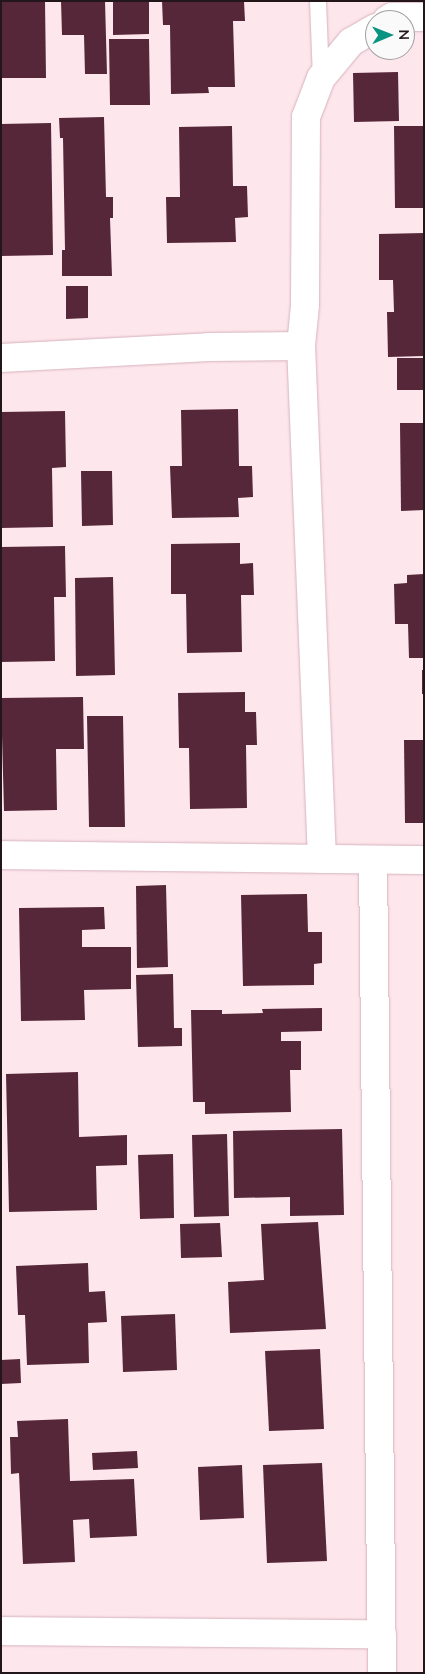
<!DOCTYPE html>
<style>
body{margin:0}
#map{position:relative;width:425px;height:1674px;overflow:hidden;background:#fde6ec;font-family:Mulish,sans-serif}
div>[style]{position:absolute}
.building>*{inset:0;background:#562738}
.roads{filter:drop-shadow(0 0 1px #d7b2bd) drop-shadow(0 0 1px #d7b2bd)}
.lane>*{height:16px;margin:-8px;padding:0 8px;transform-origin:8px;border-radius:8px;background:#fff}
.street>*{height:28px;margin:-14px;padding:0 14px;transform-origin:14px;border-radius:14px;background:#fff}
span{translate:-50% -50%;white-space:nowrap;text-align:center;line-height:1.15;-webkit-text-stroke:5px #fafafa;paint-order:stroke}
.frame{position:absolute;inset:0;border:2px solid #23161a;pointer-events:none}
.north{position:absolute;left:365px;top:10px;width:50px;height:50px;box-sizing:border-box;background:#fafafa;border:1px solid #a49fa0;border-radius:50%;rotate:89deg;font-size:14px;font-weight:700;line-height:20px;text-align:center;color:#23161a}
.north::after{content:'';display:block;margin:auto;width:18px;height:22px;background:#089480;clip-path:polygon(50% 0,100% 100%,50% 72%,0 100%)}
</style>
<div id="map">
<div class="building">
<i style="clip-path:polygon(1px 1px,45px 1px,46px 78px,1px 78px)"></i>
<i style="clip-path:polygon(61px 1px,105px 1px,107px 74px,85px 74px,84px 35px,62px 35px)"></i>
<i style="clip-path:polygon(113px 1px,149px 1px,149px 34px,113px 35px)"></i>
<i style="clip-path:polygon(162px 1px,244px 1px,245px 21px,233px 21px,235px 87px,208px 87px,209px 93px,171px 94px,170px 25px,163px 25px)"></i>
<i style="clip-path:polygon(109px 39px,149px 39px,150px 105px,110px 105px)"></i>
<i style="clip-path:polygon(398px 72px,399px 121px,354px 122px,353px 73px)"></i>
<i style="clip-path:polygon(104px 117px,106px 197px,113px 197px,113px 218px,110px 218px,112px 276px,62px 276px,62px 250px,65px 250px,63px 138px,60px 138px,59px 118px)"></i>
<i style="clip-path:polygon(51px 123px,53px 255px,1px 256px,1px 124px)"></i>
<i style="clip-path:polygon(232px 126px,233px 186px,247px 186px,248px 217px,235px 218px,236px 242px,167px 243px,166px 197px,180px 197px,179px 127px)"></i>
<i style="clip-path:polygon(394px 126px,424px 126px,424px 208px,395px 208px)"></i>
<i style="clip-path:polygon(424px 233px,424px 356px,388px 357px,387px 312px,394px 312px,393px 280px,379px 280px,379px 234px)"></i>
<i style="clip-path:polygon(66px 286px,88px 286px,88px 318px,66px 319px)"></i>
<i style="clip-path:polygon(397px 358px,424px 358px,424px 390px,397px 390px)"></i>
<i style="clip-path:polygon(238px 409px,239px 466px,252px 466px,253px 497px,238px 498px,239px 517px,172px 518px,170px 466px,182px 466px,181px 410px)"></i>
<i style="clip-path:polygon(65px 411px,66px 467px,52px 468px,53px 527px,1px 528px,1px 412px)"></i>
<i style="clip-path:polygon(400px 423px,424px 423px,424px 510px,401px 511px)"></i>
<i style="clip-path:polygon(81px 471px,112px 471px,113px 525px,82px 526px)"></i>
<i style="clip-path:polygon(240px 543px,240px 564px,253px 563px,254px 595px,241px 595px,242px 652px,187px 653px,186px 594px,171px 594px,171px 544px)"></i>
<i style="clip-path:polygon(65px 546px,66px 597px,54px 597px,55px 661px,1px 662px,1px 547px)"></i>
<i style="clip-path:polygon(424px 574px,424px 658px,409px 658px,408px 624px,395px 624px,394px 584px,407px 583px,407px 575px)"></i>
<i style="clip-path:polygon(113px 577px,115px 675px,76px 676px,75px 578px)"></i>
<i style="clip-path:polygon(422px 670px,424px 670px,424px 694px,422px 694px)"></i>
<i style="clip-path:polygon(245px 692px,245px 712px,256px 712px,257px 745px,246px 745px,247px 808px,190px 809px,189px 748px,179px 748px,178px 693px)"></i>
<i style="clip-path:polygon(83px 697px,84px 749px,56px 749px,57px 810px,4px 811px,1px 698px)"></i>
<i style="clip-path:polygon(87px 716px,123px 716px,125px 827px,89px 827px)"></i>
<i style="clip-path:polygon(404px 740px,424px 740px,424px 823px,405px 823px)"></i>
<i style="clip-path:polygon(166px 885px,168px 967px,137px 968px,136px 886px)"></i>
<i style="clip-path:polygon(307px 894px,308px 932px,322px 932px,322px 963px,314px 964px,314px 985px,243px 986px,241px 895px)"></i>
<i style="clip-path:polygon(104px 907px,105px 929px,82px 930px,82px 947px,131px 947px,131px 989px,84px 990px,85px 1020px,21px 1021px,19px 908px)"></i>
<i style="clip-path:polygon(173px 974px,174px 1028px,182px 1028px,182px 1046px,138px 1047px,136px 975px)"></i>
<i style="clip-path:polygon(322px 1008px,322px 1031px,281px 1032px,281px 1041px,301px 1041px,301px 1070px,290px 1070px,291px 1112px,205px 1114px,205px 1102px,193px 1102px,191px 1010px,222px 1010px,222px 1014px,263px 1013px,262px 1009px)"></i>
<i style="clip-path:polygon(78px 1072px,79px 1137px,127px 1135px,127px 1165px,96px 1166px,97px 1210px,9px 1212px,6px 1074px)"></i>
<i style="clip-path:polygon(342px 1129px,344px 1215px,290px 1216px,290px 1197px,234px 1198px,233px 1131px)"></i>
<i style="clip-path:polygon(227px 1134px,229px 1216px,194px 1217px,192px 1135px)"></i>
<i style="clip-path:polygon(173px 1154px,174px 1218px,140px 1219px,138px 1155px)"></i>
<i style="clip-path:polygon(318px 1222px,326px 1329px,230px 1333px,228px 1282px,264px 1280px,261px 1224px)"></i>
<i style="clip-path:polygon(220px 1223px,222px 1257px,181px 1258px,180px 1224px)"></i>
<i style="clip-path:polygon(88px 1263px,89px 1292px,105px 1291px,107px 1322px,88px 1323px,89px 1363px,27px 1365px,25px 1315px,18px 1315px,16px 1266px)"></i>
<i style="clip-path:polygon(175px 1314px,177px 1370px,123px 1372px,121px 1316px)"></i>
<i style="clip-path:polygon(320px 1349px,324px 1429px,269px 1431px,265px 1351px)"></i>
<i style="clip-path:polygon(20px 1359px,21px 1383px,1px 1384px,1px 1360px)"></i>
<i style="clip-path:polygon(68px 1419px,70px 1481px,134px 1479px,137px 1536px,90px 1538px,89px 1519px,73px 1520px,75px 1562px,23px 1564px,19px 1473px,11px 1474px,10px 1437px,18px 1437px,17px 1421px)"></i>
<i style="clip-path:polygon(137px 1451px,138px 1468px,93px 1470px,92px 1453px)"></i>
<i style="clip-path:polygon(322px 1463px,327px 1561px,267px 1563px,263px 1465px)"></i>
<i style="clip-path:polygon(242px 1465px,244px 1518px,200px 1520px,198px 1467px)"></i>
</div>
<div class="roads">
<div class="lane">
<i style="left:318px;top:1px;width:77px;rotate:87.8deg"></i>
</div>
<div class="street">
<i style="left:387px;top:20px;width:6px;rotate:-31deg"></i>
<i style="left:392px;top:17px;width:32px"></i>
<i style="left:1px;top:358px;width:208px;rotate:-3deg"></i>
<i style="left:209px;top:347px;width:92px;rotate:-0.6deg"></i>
<i style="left:1px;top:855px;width:423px;rotate:0.7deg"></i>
<i style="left:322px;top:859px;width:513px;rotate:-92.34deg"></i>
<i style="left:301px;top:346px;width:41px;rotate:-84.4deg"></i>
<i style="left:305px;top:305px;width:188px;rotate:-89.7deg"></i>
<i style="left:306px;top:117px;width:42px;rotate:-69deg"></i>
<i style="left:321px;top:78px;width:47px;rotate:-50.2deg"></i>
<i style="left:351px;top:42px;width:28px;rotate:-30deg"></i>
<i style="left:373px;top:860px;width:813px;rotate:89.37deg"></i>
<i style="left:1px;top:1631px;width:381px;rotate:0.5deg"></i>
</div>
</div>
<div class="frame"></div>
<div class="north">N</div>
</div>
